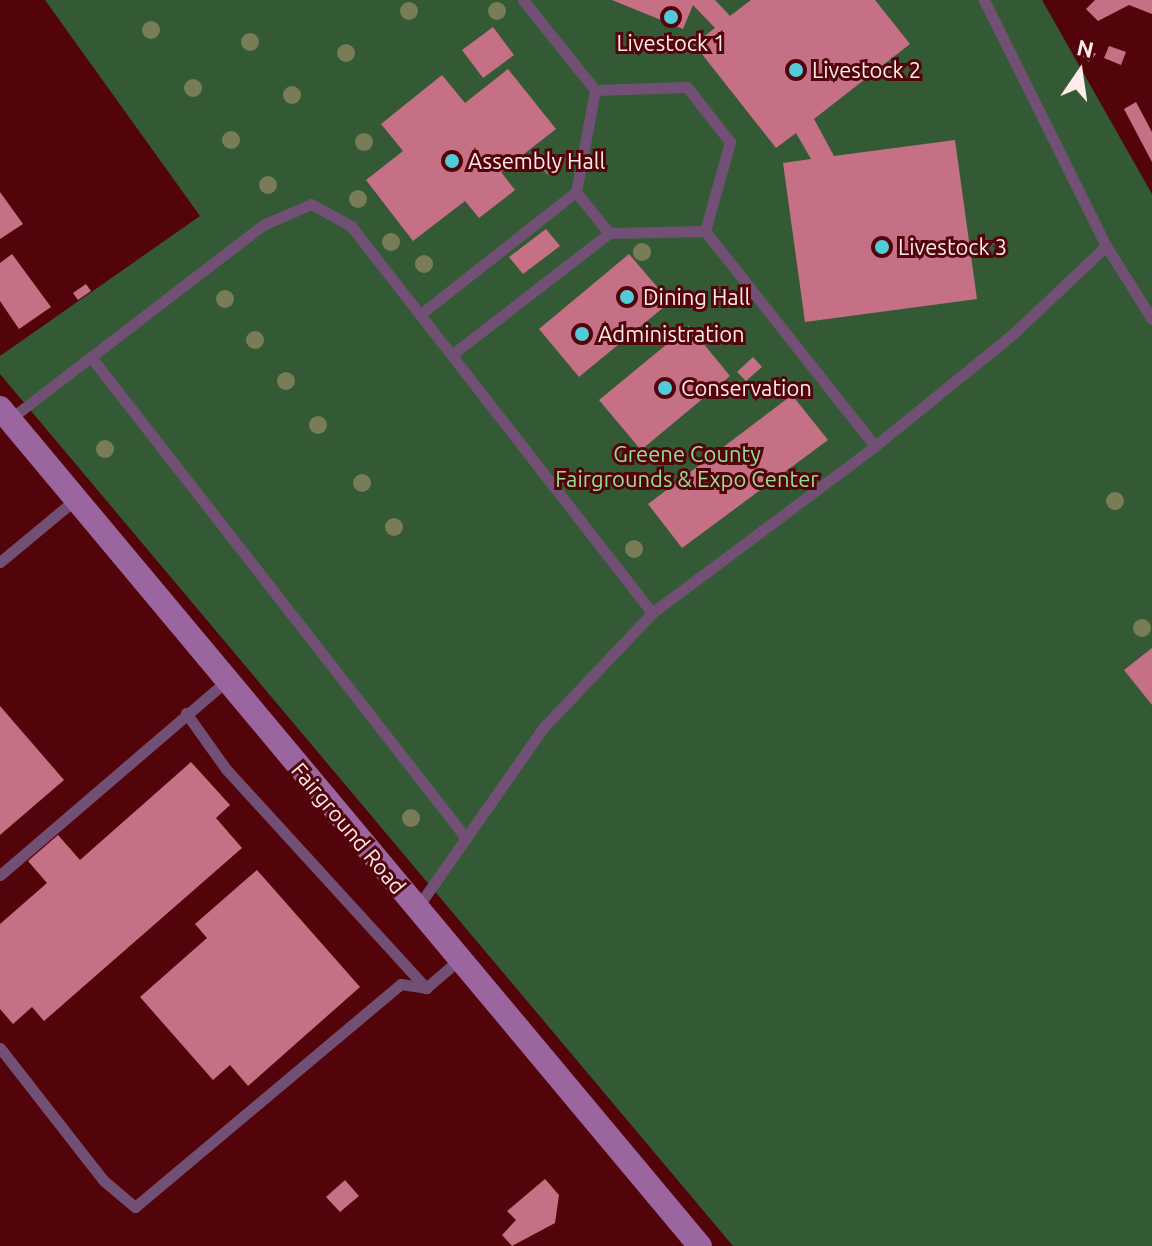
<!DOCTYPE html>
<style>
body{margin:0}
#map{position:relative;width:1152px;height:1246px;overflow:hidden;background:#53040a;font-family:Ubuntu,sans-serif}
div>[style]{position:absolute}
.green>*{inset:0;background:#345a35}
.building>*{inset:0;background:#c57085}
.lane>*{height:11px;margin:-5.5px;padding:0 5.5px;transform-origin:5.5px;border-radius:5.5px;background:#725075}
.secondary>*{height:24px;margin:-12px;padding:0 12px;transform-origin:12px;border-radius:12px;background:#9b659f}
.trees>*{width:18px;height:18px;margin:-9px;border-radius:50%;background:#787d57}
.dots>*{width:22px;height:22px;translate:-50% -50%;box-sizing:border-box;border:4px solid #53040a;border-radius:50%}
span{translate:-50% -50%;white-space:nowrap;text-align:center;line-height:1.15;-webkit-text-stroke:6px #53040a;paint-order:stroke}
.poi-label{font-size:22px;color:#ffebe9}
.left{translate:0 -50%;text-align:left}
.park-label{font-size:22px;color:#96e096}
.street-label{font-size:22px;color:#ffebe9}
.north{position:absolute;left:1040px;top:32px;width:80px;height:80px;-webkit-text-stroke:6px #53040a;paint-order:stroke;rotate:13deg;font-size:22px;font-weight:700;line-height:32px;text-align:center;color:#ffebe9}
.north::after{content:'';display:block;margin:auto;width:28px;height:36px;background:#ffebe9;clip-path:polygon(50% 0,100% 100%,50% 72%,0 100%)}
</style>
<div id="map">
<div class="green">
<i style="clip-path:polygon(45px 0,1042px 0,1152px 194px,1152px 1246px,733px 1246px,0 374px,0 356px,200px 216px)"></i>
</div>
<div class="building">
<i style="clip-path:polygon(612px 0,715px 0,730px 16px,751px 0,875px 0,910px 44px,814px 119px,834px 156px,955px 140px,977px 299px,805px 322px,783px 163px,811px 159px,796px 133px,776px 148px,694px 44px,715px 28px,693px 5px,683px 29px)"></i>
<i style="clip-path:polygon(1095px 0,1152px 0,1152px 14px,1129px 5px,1098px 21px,1086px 9px)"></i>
<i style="clip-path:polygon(493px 27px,514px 55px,483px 78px,462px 50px)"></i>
<i style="clip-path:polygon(1085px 45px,1096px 54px,1089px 62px,1079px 53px)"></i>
<i style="clip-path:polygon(1109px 46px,1126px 52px,1121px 65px,1104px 58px)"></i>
<i style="clip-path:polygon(508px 69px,556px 129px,501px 172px,515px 190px,479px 218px,465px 201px,413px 241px,366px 180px,403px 151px,381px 124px,442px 75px,465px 103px)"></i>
<i style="clip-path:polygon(1136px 102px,1152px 132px,1152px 162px,1124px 109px)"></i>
<i style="clip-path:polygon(0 192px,23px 224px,0 239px)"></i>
<i style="clip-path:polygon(546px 229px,560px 246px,523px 274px,509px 257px)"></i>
<i style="clip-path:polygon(12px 254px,51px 307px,19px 329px,0 301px,0 263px)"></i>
<i style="clip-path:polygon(629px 254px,670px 302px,579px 377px,539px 329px)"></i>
<i style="clip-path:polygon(86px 284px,91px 291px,78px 300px,73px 293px)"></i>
<i style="clip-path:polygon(689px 326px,730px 376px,641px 450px,599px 400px)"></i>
<i style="clip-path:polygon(753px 357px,762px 367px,746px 381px,737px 372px)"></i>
<i style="clip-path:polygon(792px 395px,828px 440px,682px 548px,648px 504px)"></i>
<i style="clip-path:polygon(1152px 648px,1152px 705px,1124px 670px)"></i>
<i style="clip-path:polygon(0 706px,64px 780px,0 835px)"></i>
<i style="clip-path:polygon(191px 762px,230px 805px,216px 818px,242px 848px,44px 1021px,32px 1007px,13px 1024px,0 1009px,0 924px,47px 883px,28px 861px,58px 835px,80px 860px)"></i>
<i style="clip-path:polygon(257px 870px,360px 987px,248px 1086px,230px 1065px,213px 1080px,140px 997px,207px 938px,195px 924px)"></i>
<i style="clip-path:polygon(545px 1179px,559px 1195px,555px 1223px,512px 1246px,502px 1235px,516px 1220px,507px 1211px)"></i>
<i style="clip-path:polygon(345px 1180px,359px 1196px,340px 1212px,326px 1197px)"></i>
</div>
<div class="lane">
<i style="left:523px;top:0;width:115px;rotate:51.3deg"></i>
<i style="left:984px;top:0;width:275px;rotate:63.6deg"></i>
<i style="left:1106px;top:246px;width:86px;rotate:57.8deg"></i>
<i style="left:687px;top:87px;width:70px;rotate:52deg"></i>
<i style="left:730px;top:142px;width:92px;rotate:105.7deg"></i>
<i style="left:705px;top:231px;width:96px;rotate:178.8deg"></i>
<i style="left:609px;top:233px;width:53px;rotate:-128.8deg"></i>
<i style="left:576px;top:192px;width:104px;rotate:-79.4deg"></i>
<i style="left:595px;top:90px;width:92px;rotate:-1.9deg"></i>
<i style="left:705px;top:231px;width:274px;rotate:51.7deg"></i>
<i style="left:422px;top:313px;width:196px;rotate:-38.2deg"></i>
<i style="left:454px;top:353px;width:196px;rotate:-37.7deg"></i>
<i style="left:94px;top:361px;width:605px;rotate:52.05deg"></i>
<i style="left:10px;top:419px;width:319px;rotate:-37.5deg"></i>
<i style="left:263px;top:225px;width:52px;rotate:-23.6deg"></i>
<i style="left:311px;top:204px;width:46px;rotate:28.8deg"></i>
<i style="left:351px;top:226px;width:490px;rotate:52.1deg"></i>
<i style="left:0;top:562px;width:99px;rotate:-39.7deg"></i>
<i style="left:186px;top:713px;width:69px;rotate:54.5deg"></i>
<i style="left:226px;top:769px;width:297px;rotate:47.6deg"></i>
<i style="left:0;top:875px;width:296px;rotate:-40.6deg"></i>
<i style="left:417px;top:908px;width:220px;rotate:-55deg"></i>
<i style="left:543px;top:728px;width:158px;rotate:-46.5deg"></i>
<i style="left:652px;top:613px;width:279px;rotate:-36.8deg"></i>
<i style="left:875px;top:446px;width:179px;rotate:-39.1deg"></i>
<i style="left:1014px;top:333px;width:127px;rotate:-43.4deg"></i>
<i style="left:0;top:1048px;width:167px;rotate:52deg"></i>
<i style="left:103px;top:1180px;width:42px;rotate:40.2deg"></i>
<i style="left:135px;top:1207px;width:347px;rotate:-40deg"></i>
<i style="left:401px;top:984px;width:25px;rotate:9deg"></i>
<i style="left:426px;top:988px;width:45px;rotate:-40.5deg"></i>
</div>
<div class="secondary">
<i style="left:0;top:408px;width:1092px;rotate:50.13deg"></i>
</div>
<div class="trees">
<i style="left:409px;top:11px"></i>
<i style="left:497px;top:11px"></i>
<i style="left:151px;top:30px"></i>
<i style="left:250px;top:42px"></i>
<i style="left:346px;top:53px"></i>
<i style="left:193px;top:88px"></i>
<i style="left:292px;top:95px"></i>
<i style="left:231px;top:140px"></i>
<i style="left:364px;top:142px"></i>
<i style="left:552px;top:167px"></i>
<i style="left:268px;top:185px"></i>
<i style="left:358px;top:199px"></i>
<i style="left:391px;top:242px"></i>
<i style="left:642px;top:252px"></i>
<i style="left:424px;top:264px"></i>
<i style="left:225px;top:299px"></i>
<i style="left:255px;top:340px"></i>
<i style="left:286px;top:381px"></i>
<i style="left:318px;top:425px"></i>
<i style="left:105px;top:449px"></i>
<i style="left:362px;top:483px"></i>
<i style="left:1115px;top:501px"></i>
<i style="left:394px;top:527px"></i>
<i style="left:634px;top:549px"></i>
<i style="left:1142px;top:628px"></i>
<i style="left:411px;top:818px"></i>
</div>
<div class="dots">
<i style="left:671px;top:17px;background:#52cbd8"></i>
<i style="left:796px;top:70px;background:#52cbd8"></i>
<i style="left:452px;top:161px;background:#52cbd8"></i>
<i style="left:882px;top:247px;background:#52cbd8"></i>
<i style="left:627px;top:297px;background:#52cbd8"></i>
<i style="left:582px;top:334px;background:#52cbd8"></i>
<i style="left:665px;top:388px;background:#52cbd8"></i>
</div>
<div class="poi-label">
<span style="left:671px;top:43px">Livestock 1</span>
<span class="left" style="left:812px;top:70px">Livestock 2</span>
<span class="left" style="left:468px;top:161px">Assembly Hall</span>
<span class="left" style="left:898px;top:247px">Livestock 3</span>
<span class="left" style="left:643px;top:297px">Dining Hall</span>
<span class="left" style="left:598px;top:334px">Administration</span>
<span class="left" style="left:681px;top:388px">Conservation</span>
</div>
<div class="park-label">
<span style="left:687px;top:466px">Greene County<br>Fairgrounds &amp; Expo Center</span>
</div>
<div class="street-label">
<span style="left:349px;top:828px;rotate:50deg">Fairground Road</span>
</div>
<div class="north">N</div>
</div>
